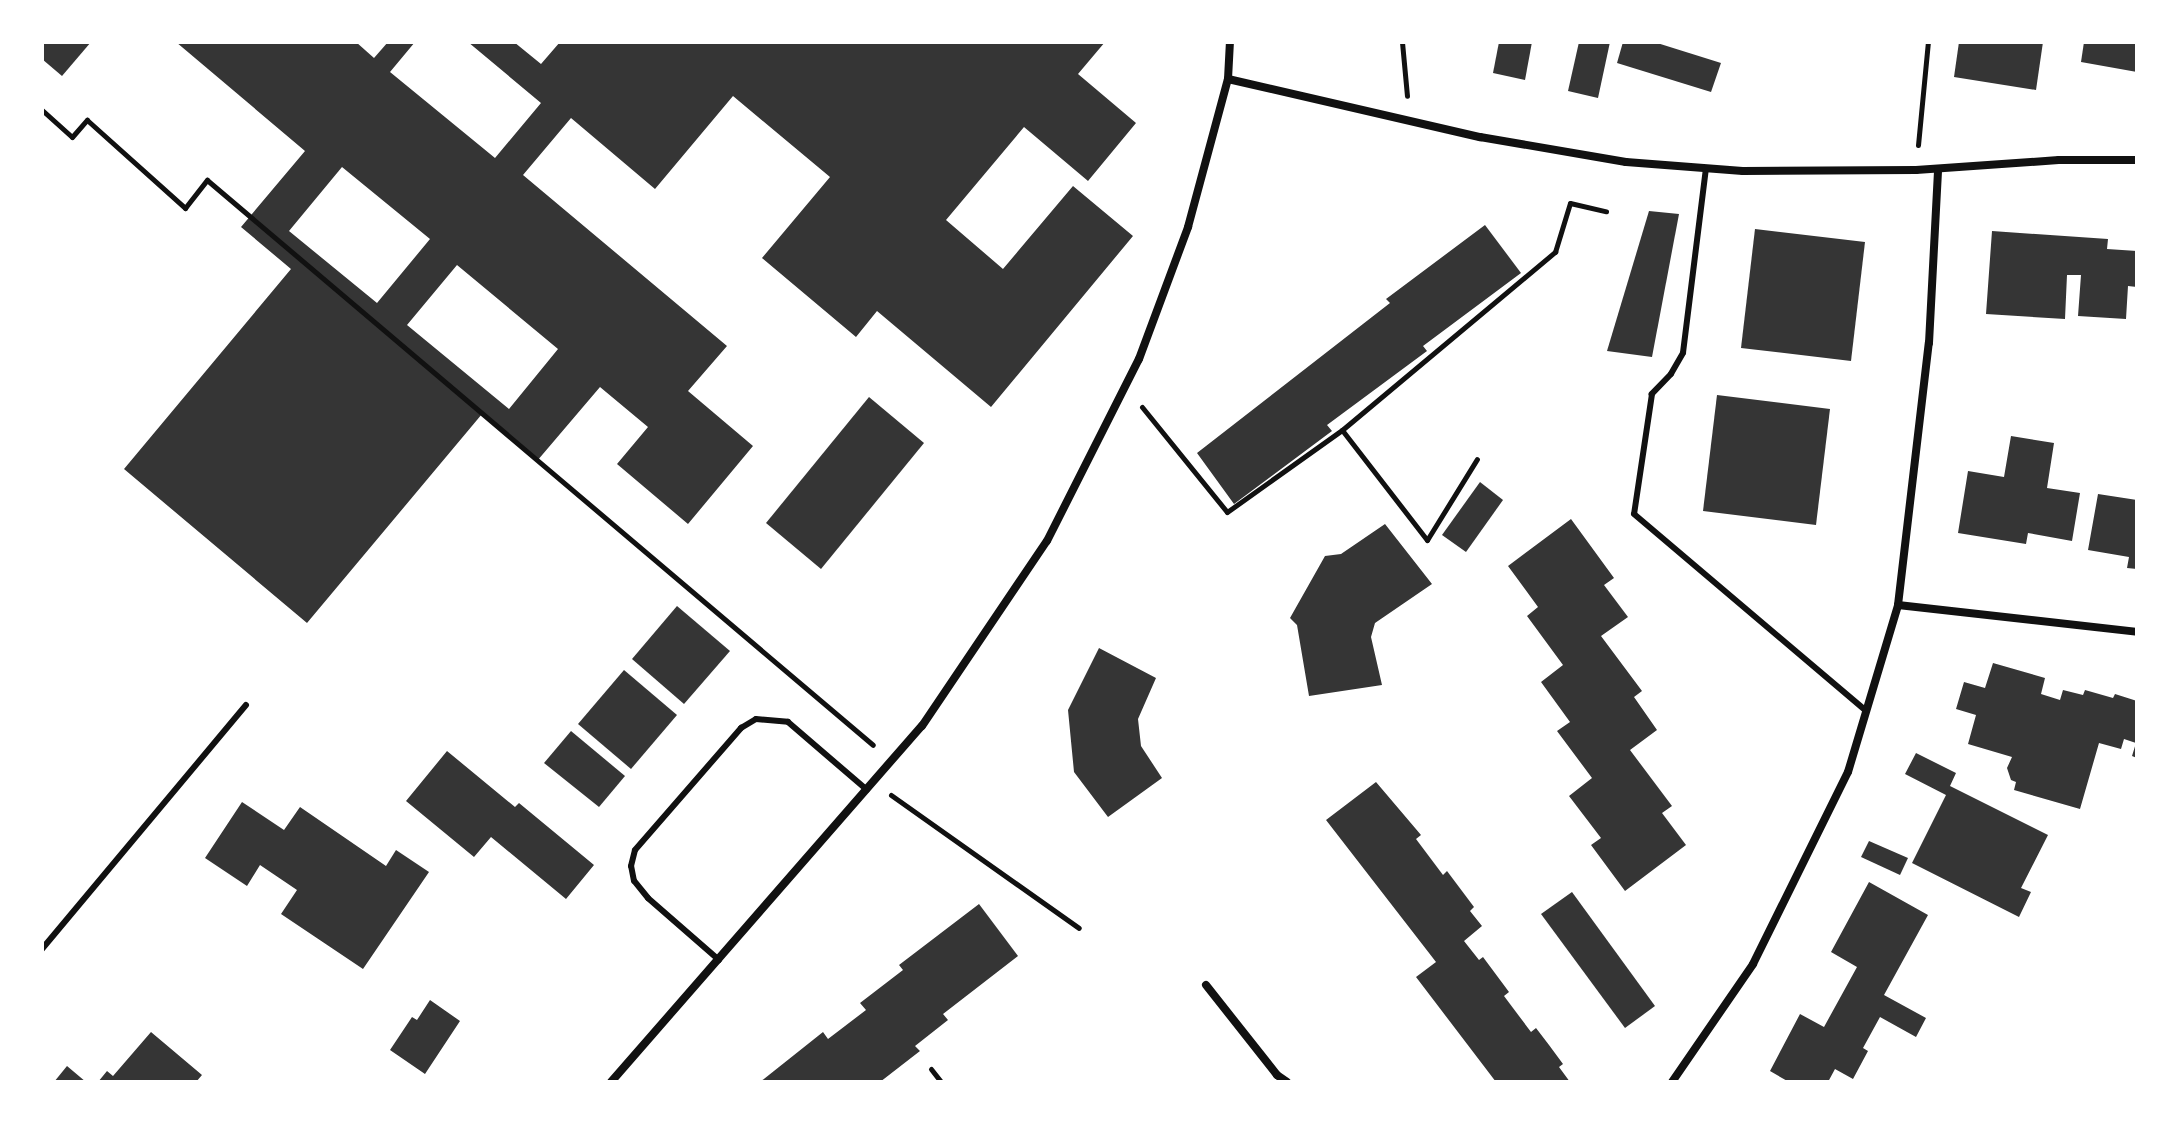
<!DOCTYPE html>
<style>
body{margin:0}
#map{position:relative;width:2179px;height:1124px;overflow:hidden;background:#fff;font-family:"Source Serif 4",serif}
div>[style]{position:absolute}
.building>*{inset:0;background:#353535}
.path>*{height:5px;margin:-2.5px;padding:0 2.5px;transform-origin:2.5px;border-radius:2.5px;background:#111}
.service>*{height:6px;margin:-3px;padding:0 3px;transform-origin:3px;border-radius:3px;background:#111}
.minor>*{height:8px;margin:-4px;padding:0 4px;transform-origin:4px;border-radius:4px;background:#111}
span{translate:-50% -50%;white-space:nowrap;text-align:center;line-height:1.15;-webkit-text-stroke:8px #fff;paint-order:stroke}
.frame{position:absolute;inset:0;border:44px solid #fff;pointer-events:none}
</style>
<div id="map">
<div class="building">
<i style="clip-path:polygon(42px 42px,91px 42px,62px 76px,42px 59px)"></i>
<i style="clip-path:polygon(evenodd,176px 42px,356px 42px,374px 58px,388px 42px,415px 42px,390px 72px,495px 158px,541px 103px,468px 42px,514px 42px,541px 64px,560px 42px,1105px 42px,1078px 74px,1136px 123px,1088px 181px,1024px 127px,946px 220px,1003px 269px,1073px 186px,1133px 236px,991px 407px,877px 311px,856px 337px,762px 258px,830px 177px,733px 96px,655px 189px,571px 118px,523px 175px,727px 346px,688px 391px,753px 446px,688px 524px,617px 464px,648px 427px,600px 387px,537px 461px,482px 414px,307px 623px,124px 469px,291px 269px,241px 227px,305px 151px,176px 42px,342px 167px,430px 239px,377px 303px,289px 231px,342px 167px,176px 42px,457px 265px,558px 349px,509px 409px,407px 325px,457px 265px)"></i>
<i style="clip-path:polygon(1499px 42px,1532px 42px,1525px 80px,1493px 73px)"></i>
<i style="clip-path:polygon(1579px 42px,1610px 42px,1598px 98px,1568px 91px)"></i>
<i style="clip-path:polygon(1623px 42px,1654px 42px,1721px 63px,1711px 92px,1617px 63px)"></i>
<i style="clip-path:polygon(1959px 42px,2043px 42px,2036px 90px,1954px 77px)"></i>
<i style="clip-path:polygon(2084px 42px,2137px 42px,2137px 72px,2081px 62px)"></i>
<i style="clip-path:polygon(1649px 211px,1679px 214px,1652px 357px,1607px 351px)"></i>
<i style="clip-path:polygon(1485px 225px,1521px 273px,1423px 346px,1427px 351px,1327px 425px,1332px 431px,1234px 504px,1197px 453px,1390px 303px,1386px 299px)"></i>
<i style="clip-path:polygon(1755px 229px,1865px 242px,1851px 361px,1741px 348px)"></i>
<i style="clip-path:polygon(1992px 231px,2108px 239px,2107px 249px,2137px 251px,2137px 287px,2128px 286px,2126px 319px,2078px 316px,2081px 275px,2067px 275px,2065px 319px,1986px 314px)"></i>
<i style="clip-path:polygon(1717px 395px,1830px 409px,1816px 525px,1703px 511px)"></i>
<i style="clip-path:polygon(869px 397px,924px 443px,821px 569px,766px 523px)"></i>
<i style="clip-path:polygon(2011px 436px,2054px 443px,2047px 488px,2080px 493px,2072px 541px,2028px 533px,2026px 544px,1958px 533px,1968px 471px,2004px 477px)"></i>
<i style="clip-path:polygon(1480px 482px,1503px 500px,1466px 552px,1442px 535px)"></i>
<i style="clip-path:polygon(2098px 494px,2137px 500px,2137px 569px,2127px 568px,2129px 557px,2088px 550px)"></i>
<i style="clip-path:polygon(1571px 519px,1614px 578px,1604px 585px,1628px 617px,1601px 636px,1642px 691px,1634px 697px,1657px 730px,1630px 750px,1672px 806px,1662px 813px,1686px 845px,1625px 891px,1591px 845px,1601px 838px,1569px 796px,1592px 778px,1557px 731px,1570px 722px,1541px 682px,1563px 665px,1527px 616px,1538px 607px,1508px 566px)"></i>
<i style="clip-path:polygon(1385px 524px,1432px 584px,1375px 623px,1371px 637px,1382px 685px,1309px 696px,1297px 625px,1290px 618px,1325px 556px,1341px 554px)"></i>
<i style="clip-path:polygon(677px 606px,730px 651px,684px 704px,632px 659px)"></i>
<i style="clip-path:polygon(1099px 648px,1156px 678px,1138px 719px,1141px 746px,1162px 778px,1108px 817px,1074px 772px,1068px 710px)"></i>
<i style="clip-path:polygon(1993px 663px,2045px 678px,2041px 694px,2060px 700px,2063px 690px,2083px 695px,2085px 690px,2113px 698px,2115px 694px,2137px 701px,2137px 758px,2132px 756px,2136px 743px,2124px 739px,2121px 749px,2099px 743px,2080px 809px,2014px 790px,2016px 782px,2011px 780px,2007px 768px,2012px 757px,1968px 744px,1976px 715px,1956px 709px,1964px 682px,1985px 688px)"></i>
<i style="clip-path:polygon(624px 670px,677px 715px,631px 769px,578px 724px)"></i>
<i style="clip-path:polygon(571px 731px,625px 776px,599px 807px,544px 763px)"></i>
<i style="clip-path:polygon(447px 751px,515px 807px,519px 803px,594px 865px,566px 899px,491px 837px,474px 857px,406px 801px)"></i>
<i style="clip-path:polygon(1916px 753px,1956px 773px,1950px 786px,2048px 835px,2021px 888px,2031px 892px,2019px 917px,1912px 863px,1946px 795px,1905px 774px)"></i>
<i style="clip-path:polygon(1376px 782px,1421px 835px,1416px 839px,1443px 875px,1447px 871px,1474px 907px,1470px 911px,1482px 926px,1464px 941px,1479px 960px,1483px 957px,1509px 992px,1504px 996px,1531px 1032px,1536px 1028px,1549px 1045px,1563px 1064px,1559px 1067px,1570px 1082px,1496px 1082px,1416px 977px,1436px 962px,1326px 820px)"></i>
<i style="clip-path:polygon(242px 802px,284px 830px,300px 807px,386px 866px,396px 850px,429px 872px,363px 969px,281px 914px,297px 890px,260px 865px,247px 886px,205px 858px)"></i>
<i style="clip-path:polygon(1869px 841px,1908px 858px,1900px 875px,1861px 857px)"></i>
<i style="clip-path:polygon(1869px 882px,1928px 915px,1884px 995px,1926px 1018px,1916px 1037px,1880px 1017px,1863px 1048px,1868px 1051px,1853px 1079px,1835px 1069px,1828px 1082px,1789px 1082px,1770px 1071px,1800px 1014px,1824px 1027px,1857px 967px,1831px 952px)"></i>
<i style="clip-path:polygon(1572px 892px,1655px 1006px,1625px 1028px,1541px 914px)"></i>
<i style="clip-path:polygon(979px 904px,1018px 956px,943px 1014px,948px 1020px,915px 1046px,920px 1051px,880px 1082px,760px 1082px,823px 1032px,828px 1039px,866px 1010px,860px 1003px,903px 970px,899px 965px)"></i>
<i style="clip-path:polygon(430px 1000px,460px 1021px,425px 1074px,390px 1050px,412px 1017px,417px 1020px)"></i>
<i style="clip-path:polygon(151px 1032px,202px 1075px,196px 1082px,98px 1082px,107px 1071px,113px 1076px)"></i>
<i style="clip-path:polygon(67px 1066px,86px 1082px,54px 1082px)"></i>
</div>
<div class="path">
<i style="left:1402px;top:42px;width:54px;rotate:84.7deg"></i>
<i style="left:42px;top:110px;width:40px;rotate:42deg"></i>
<i style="left:72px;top:137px;width:23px;rotate:-49deg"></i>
<i style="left:87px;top:120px;width:132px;rotate:41.9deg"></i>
<i style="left:185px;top:208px;width:36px;rotate:-52deg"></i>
<i style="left:207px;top:180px;width:873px;rotate:40.31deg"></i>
<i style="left:1918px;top:145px;width:103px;rotate:-84.5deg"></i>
<i style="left:1142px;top:407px;width:135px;rotate:51deg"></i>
<i style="left:1227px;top:512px;width:141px;rotate:-35.5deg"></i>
<i style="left:1342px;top:430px;width:139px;rotate:52.3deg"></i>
<i style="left:1427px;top:540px;width:95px;rotate:-58.3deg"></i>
<i style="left:1342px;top:430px;width:278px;rotate:-39.9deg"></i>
<i style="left:1555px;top:252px;width:51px;rotate:-73deg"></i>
<i style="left:1570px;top:203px;width:37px;rotate:13deg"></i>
<i style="left:891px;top:795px;width:230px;rotate:35.3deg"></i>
<i style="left:931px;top:1069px;width:16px;rotate:52deg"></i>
</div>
<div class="service">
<i style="left:1706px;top:168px;width:186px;rotate:97.1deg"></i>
<i style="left:1683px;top:353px;width:24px;rotate:120deg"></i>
<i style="left:1671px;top:374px;width:28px;rotate:134deg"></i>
<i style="left:1652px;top:394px;width:121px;rotate:98.5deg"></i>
<i style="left:1634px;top:514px;width:304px;rotate:40.3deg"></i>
<i style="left:42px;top:949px;width:318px;rotate:-50.1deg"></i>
<i style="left:719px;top:960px;width:94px;rotate:-138.9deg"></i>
<i style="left:648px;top:898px;width:22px;rotate:-129deg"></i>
<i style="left:634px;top:881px;width:15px;rotate:-101deg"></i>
<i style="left:631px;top:866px;width:16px;rotate:-76deg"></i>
<i style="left:635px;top:850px;width:162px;rotate:-49deg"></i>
<i style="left:741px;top:728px;width:17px;rotate:-31deg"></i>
<i style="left:756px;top:719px;width:32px;rotate:5deg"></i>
<i style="left:788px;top:722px;width:104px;rotate:40.7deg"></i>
</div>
<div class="minor">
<i style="left:1228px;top:79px;width:259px;rotate:13deg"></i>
<i style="left:1480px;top:137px;width:148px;rotate:9.7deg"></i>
<i style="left:1626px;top:162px;width:117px;rotate:4.4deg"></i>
<i style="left:1743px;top:171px;width:173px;rotate:-0.3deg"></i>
<i style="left:1916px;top:170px;width:143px;rotate:-4deg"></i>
<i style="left:2059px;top:160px;width:78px"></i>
<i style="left:1898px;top:605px;width:241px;rotate:6.4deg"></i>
<i style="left:1206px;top:985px;width:115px;rotate:51.7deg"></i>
<i style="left:1277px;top:1075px;width:12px;rotate:35deg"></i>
<i style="left:611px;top:1082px;width:473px;rotate:-48.9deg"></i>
<i style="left:922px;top:726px;width:223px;rotate:-56deg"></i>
<i style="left:1047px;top:541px;width:204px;rotate:-63.2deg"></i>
<i style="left:1139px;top:359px;width:141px;rotate:-69.6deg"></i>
<i style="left:1188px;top:227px;width:153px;rotate:-74.9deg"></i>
<i style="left:1228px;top:79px;width:37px;rotate:-87deg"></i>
<i style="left:1672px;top:1082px;width:143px;rotate:-55.5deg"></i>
<i style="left:1753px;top:964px;width:214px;rotate:-63.7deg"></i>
<i style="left:1848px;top:772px;width:174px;rotate:-73.3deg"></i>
<i style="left:1898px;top:605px;width:264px;rotate:-83.3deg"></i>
<i style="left:1929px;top:343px;width:174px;rotate:-87deg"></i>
</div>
<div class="frame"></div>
</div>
